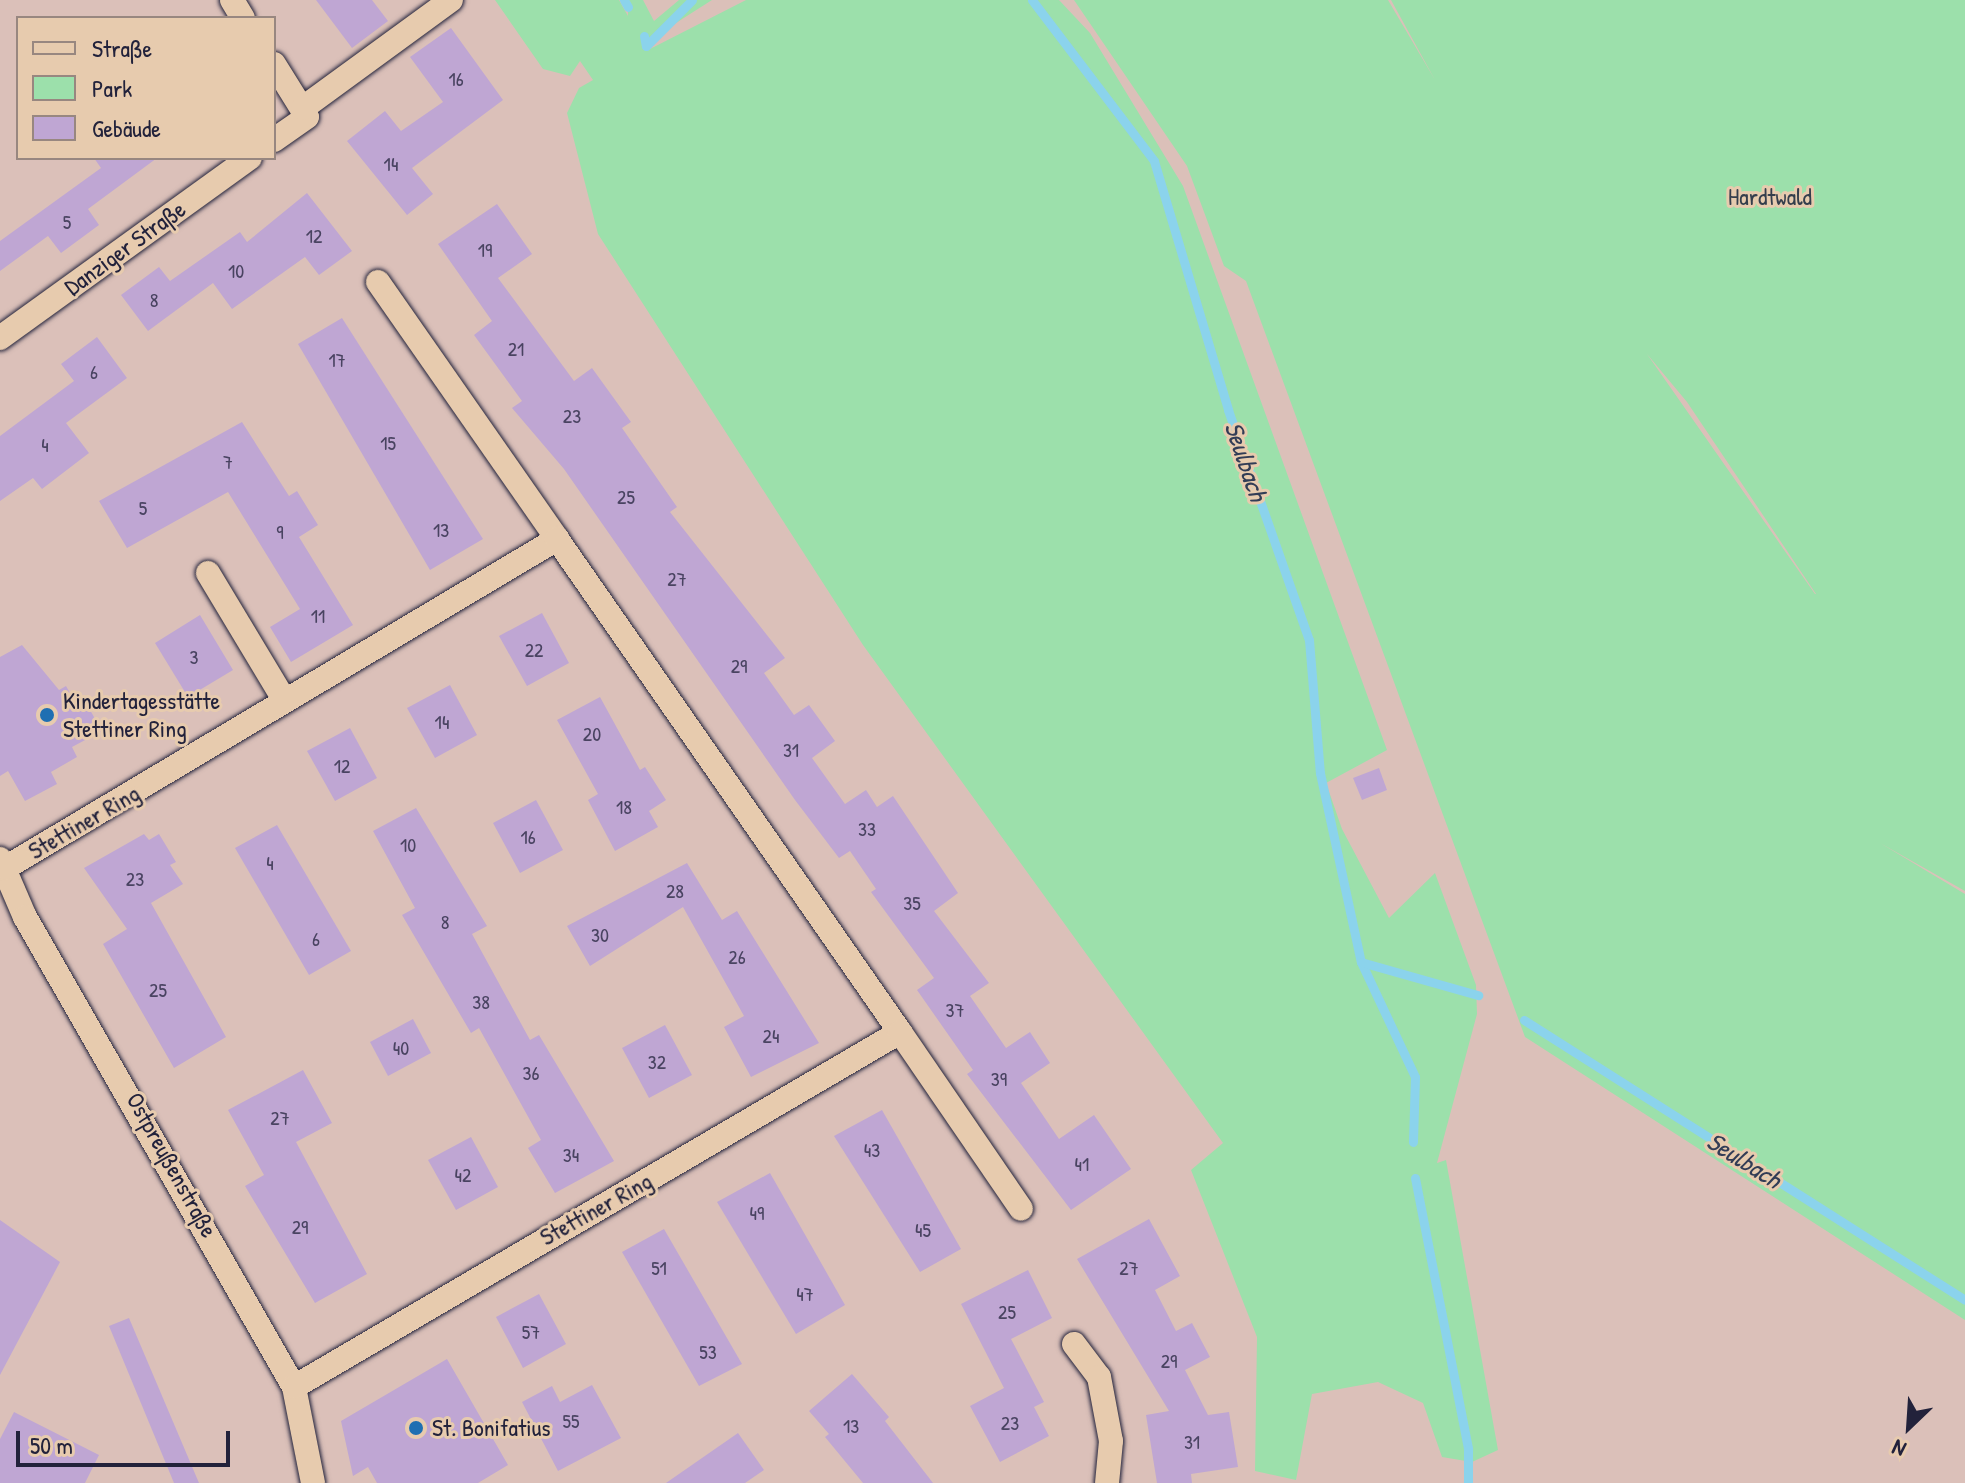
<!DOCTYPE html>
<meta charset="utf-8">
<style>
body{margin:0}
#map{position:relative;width:1965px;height:1483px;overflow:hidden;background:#dbc0b9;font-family:"Patrick Hand",sans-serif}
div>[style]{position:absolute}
.green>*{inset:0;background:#9ce0ab}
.stream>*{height:9px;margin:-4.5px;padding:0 4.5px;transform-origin:4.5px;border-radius:4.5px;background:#8bd3ec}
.building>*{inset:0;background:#bfa6d3}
.roads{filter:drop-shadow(0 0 2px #22223b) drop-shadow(0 0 2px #22223b)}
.minor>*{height:24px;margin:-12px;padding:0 12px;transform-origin:12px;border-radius:12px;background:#e7cbae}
.dots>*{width:22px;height:22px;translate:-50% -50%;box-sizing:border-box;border:4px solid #e7cbae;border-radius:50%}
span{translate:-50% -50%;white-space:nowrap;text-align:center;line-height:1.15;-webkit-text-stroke:6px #e7cbae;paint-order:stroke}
.number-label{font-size:20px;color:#494361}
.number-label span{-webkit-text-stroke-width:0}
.park-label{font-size:24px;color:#343e4c}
.street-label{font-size:24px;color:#22223b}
.poi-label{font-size:24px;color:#22223b}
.left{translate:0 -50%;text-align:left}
.water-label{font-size:26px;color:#323d56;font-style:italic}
.legend{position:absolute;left:16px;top:16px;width:260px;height:144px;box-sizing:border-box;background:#e7cbae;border:2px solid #988780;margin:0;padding:10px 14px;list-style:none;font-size:24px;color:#22223b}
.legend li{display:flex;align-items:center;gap:16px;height:40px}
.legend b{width:40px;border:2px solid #988780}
.north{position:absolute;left:1869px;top:1387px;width:80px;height:80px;-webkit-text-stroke:6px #e7cbae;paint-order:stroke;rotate:205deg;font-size:22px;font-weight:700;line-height:32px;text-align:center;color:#22223b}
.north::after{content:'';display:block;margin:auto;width:28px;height:36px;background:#22223b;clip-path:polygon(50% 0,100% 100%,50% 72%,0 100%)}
.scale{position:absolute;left:16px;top:1431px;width:214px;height:36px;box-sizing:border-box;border:4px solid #22223b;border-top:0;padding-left:10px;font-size:24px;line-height:28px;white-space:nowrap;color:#22223b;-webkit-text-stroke:6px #e7cbae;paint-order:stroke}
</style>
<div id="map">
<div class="green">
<i style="clip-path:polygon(495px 0,619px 0,628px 16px,628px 0,643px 0,654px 21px,679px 0,712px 0,643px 44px,648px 50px,746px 0,1059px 0,1090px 33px,1183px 186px,1387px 750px,1326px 783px,1342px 829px,1389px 918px,1435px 873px,1476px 985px,1477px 1014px,1437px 1163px,1446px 1160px,1498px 1450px,1472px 1462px,1442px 1457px,1423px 1403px,1378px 1382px,1312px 1394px,1296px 1480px,1255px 1471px,1257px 1337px,1191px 1170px,1223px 1143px,863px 645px,598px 234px,567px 113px,579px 88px,593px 80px,580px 61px,570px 76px,543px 69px)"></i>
<i style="clip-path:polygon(evenodd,1074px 0,1388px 0,1435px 80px,1391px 0,1965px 0,1965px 891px,1880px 843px,1965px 894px,1965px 1320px,1525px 1037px,1246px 281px,1224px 266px,1187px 166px,1074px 0,1647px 354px,1687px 402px,1816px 594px,1815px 594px,1647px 354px)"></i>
</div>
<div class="stream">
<i style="left:624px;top:0;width:8px;rotate:60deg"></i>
<i style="left:1032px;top:0;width:202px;rotate:52.8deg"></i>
<i style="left:1154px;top:161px;width:260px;rotate:73.4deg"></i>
<i style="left:1228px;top:410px;width:244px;rotate:70.6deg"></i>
<i style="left:1309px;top:640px;width:133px;rotate:85.3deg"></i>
<i style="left:1320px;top:773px;width:193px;rotate:77.8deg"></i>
<i style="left:1361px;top:962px;width:127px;rotate:64.8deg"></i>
<i style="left:1415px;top:1077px;width:65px;rotate:91.8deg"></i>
<i style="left:644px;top:36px;width:10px;rotate:79deg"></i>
<i style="left:646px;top:46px;width:65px;rotate:-45deg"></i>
<i style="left:1361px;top:962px;width:122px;rotate:15.8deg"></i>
<i style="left:1524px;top:1020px;width:522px;rotate:32.41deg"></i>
<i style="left:1415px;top:1178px;width:276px;rotate:78.9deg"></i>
<i style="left:1468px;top:1449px;width:34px;rotate:90deg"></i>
</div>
<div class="building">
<i style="clip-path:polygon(316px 0,372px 0,388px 21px,352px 48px)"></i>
<i style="clip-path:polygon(451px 28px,503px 100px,412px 168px,433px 194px,407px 215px,347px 141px,385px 111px,401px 131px,443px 102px,410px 57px)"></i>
<i style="clip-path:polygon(94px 158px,157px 158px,88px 209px,99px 225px,61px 253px,48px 236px,0 271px,0 241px,101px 168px)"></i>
<i style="clip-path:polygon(307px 193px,352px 251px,319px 275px,305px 257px,232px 309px,213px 283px,148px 331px,121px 295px,159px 267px,170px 281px,240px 232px,247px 242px)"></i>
<i style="clip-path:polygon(497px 204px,532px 254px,498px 278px,574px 381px,592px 368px,631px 422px,622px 428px,677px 507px,670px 512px,785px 658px,764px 673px,794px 715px,809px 705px,835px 741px,812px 758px,845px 804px,866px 790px,877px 807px,893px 796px,958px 893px,934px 911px,989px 983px,970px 996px,1006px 1048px,1030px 1032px,1050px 1063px,1021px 1083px,1059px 1139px,1094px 1115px,1131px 1169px,1071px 1210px,967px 1074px,973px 1070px,917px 990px,934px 978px,871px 892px,876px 889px,850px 851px,839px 858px,795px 800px,564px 469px,512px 408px,522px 401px,474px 335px,492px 321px,438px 244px)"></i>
<i style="clip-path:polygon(342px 318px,483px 539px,430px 570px,298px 344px)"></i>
<i style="clip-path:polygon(97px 337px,127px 378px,66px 423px,89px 453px,42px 489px,33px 478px,0 501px,0 436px,74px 381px,61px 364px)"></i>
<i style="clip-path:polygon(242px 422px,289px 496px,297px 491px,318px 525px,299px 537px,353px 625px,291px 662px,270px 627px,300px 609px,228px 492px,127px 548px,99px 501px)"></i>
<i style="clip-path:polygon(542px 613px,569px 663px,527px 686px,499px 636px)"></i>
<i style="clip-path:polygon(200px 615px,233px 670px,188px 697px,155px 643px)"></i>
<i style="clip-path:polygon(22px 645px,59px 690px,66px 686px,74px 700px,82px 696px,102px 731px,72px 747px,77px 757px,51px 772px,57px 784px,25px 801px,8px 771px,0 776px,0 657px)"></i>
<i style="clip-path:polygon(450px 685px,477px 735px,435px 758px,407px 708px)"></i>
<i style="clip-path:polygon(600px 697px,640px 770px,645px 767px,666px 800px,649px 811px,658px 827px,615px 851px,588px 800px,598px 794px,557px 720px)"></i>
<i style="clip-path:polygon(350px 728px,377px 778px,335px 801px,307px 751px)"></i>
<i style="clip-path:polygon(1379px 768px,1387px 790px,1362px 800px,1353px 778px)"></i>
<i style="clip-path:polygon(536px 800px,563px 850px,520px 873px,493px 823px)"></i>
<i style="clip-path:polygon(416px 808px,487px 926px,472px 934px,530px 1040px,539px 1035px,614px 1161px,555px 1193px,528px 1148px,541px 1140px,479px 1028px,471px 1033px,402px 915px,415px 908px,373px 831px)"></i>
<i style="clip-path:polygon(277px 825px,351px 951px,309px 975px,235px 848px)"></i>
<i style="clip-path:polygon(144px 834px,149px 840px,159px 834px,176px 862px,170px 865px,183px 884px,151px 903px,226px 1037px,174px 1068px,103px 944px,127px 929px,84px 868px)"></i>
<i style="clip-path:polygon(687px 863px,722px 920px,737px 911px,819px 1043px,751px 1077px,724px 1027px,744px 1016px,683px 907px,590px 966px,567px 926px)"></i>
<i style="clip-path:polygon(413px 1019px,431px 1053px,388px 1076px,370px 1042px)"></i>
<i style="clip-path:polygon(665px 1025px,692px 1075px,649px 1098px,622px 1048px)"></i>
<i style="clip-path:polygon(303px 1070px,332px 1123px,296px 1142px,367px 1274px,315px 1303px,245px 1186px,264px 1175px,228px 1110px)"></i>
<i style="clip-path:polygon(882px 1110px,961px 1249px,920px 1272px,834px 1136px)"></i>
<i style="clip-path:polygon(471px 1137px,498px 1187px,456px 1210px,428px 1160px)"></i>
<i style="clip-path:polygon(770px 1173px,845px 1305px,796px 1334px,717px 1202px)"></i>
<i style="clip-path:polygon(1149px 1219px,1180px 1276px,1155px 1290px,1176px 1331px,1192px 1323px,1210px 1357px,1185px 1370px,1208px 1415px,1229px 1412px,1238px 1467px,1191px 1474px,1192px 1483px,1157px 1483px,1146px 1415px,1169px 1411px,1077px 1259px)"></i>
<i style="clip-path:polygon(0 1220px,60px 1262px,0 1375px)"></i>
<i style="clip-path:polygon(664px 1229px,742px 1364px,699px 1386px,622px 1252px)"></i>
<i style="clip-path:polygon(1028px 1270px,1052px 1318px,1011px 1339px,1044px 1402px,1034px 1407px,1049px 1436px,1000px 1462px,970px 1406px,1004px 1388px,961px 1304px)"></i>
<i style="clip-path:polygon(539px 1294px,566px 1344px,523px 1368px,496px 1317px)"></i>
<i style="clip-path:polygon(129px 1318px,199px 1483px,174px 1483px,109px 1326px)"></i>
<i style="clip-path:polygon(447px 1359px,508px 1465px,478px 1483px,377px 1483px,368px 1467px,353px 1476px,341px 1421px)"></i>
<i style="clip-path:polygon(852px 1374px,889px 1417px,885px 1421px,933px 1483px,863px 1483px,825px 1437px,829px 1434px,809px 1411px)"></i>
<i style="clip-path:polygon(592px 1385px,621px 1438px,558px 1471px,522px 1402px,552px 1386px,560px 1402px)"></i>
<i style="clip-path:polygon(14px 1412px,99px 1455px,85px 1483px,0 1483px,0 1439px)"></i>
<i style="clip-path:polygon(738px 1433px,764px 1470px,745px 1483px,666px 1483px)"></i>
</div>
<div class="roads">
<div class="minor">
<i style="left:232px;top:0;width:21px;rotate:59deg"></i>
<i style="left:274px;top:64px;width:62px;rotate:58.1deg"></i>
<i style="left:307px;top:117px;width:40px;rotate:145.1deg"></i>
<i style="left:303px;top:108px;width:183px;rotate:-36.1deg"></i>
<i style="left:378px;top:282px;width:313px;rotate:55.1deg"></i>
<i style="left:0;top:338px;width:308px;rotate:-35.8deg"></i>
<i style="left:208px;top:573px;width:149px;rotate:59deg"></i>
<i style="left:0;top:859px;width:63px;rotate:66.7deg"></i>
<i style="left:25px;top:917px;width:542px;rotate:60.22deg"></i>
<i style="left:294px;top:1387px;width:98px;rotate:78.8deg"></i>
<i style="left:5px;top:868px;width:643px;rotate:-30.8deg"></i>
<i style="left:557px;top:539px;width:601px;rotate:55.17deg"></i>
<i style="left:900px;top:1032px;width:702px;rotate:149.64deg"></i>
<i style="left:900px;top:1032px;width:214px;rotate:55.6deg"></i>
<i style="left:1074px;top:1344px;width:41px;rotate:52.9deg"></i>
<i style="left:1099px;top:1377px;width:65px;rotate:79.4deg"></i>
<i style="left:1111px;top:1441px;width:42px;rotate:95.4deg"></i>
</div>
</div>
<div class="dots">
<i style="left:47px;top:715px;background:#1f6fb2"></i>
<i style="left:416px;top:1428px;background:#1f6fb2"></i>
</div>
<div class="number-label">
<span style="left:456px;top:78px">16</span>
<span style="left:391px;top:163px">14</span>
<span style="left:67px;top:221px">5</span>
<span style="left:314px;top:235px">12</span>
<span style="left:485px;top:249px">19</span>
<span style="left:236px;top:270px">10</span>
<span style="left:154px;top:299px">8</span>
<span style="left:516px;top:348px">21</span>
<span style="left:337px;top:359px">17</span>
<span style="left:94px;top:371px">6</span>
<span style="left:572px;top:415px">23</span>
<span style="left:388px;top:442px">15</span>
<span style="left:45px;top:444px">4</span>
<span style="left:228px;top:461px">7</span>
<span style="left:626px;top:496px">25</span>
<span style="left:143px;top:507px">5</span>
<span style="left:441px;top:529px">13</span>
<span style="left:280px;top:531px">9</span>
<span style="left:677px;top:578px">27</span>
<span style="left:318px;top:615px">11</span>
<span style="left:534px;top:649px">22</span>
<span style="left:194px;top:656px">3</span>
<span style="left:739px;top:665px">29</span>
<span style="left:442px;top:721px">14</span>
<span style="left:592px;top:733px">20</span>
<span style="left:791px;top:749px">31</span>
<span style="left:342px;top:765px">12</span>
<span style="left:624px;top:806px">18</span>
<span style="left:867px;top:828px">33</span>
<span style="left:528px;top:836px">16</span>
<span style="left:408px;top:844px">10</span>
<span style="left:270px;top:862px">4</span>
<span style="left:135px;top:878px">23</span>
<span style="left:675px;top:890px">28</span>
<span style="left:912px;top:902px">35</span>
<span style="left:445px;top:921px">8</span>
<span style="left:600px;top:934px">30</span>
<span style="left:316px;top:938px">6</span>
<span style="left:737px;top:956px">26</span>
<span style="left:158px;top:989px">25</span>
<span style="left:481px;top:1001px">38</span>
<span style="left:955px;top:1009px">37</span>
<span style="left:771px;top:1035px">24</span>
<span style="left:401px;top:1047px">40</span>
<span style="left:657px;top:1061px">32</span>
<span style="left:531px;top:1072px">36</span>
<span style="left:999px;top:1078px">39</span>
<span style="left:280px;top:1117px">27</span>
<span style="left:872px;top:1149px">43</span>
<span style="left:571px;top:1154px">34</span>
<span style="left:1082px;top:1163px">41</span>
<span style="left:463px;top:1174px">42</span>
<span style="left:757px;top:1212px">49</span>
<span style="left:300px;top:1226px">29</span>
<span style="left:923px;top:1229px">45</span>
<span style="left:659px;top:1267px">51</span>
<span style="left:1129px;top:1267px">27</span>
<span style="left:805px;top:1293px">47</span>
<span style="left:1007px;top:1311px">25</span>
<span style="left:531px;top:1331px">57</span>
<span style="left:708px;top:1351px">53</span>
<span style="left:1169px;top:1360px">29</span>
<span style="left:571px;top:1420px">55</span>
<span style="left:1010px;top:1422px">23</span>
<span style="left:851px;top:1425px">13</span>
<span style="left:1192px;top:1441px">31</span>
</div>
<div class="park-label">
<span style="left:1770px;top:197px">Hardtwald</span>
</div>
<div class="street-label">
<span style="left:125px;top:248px;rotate:-36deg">Danziger Straße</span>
<span style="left:84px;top:822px;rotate:-30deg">Stettiner Ring</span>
<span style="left:172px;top:1165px;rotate:61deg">Ostpreußenstraße</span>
<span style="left:596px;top:1209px;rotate:-29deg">Stettiner Ring</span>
</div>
<div class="poi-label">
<span class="left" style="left:63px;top:715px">Kindertagesstätte<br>Stettiner Ring</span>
<span class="left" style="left:432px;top:1428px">St. Bonifatius</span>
</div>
<div class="water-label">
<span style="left:1246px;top:461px;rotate:71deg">Seulbach</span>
<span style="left:1744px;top:1160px;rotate:32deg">Seulbach</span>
</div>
<ul class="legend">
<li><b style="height:10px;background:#e7cbae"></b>Straße</li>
<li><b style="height:22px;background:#9ce0ab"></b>Park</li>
<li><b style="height:22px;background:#bfa6d3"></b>Gebäude</li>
</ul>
<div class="north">N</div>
<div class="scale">50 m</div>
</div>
